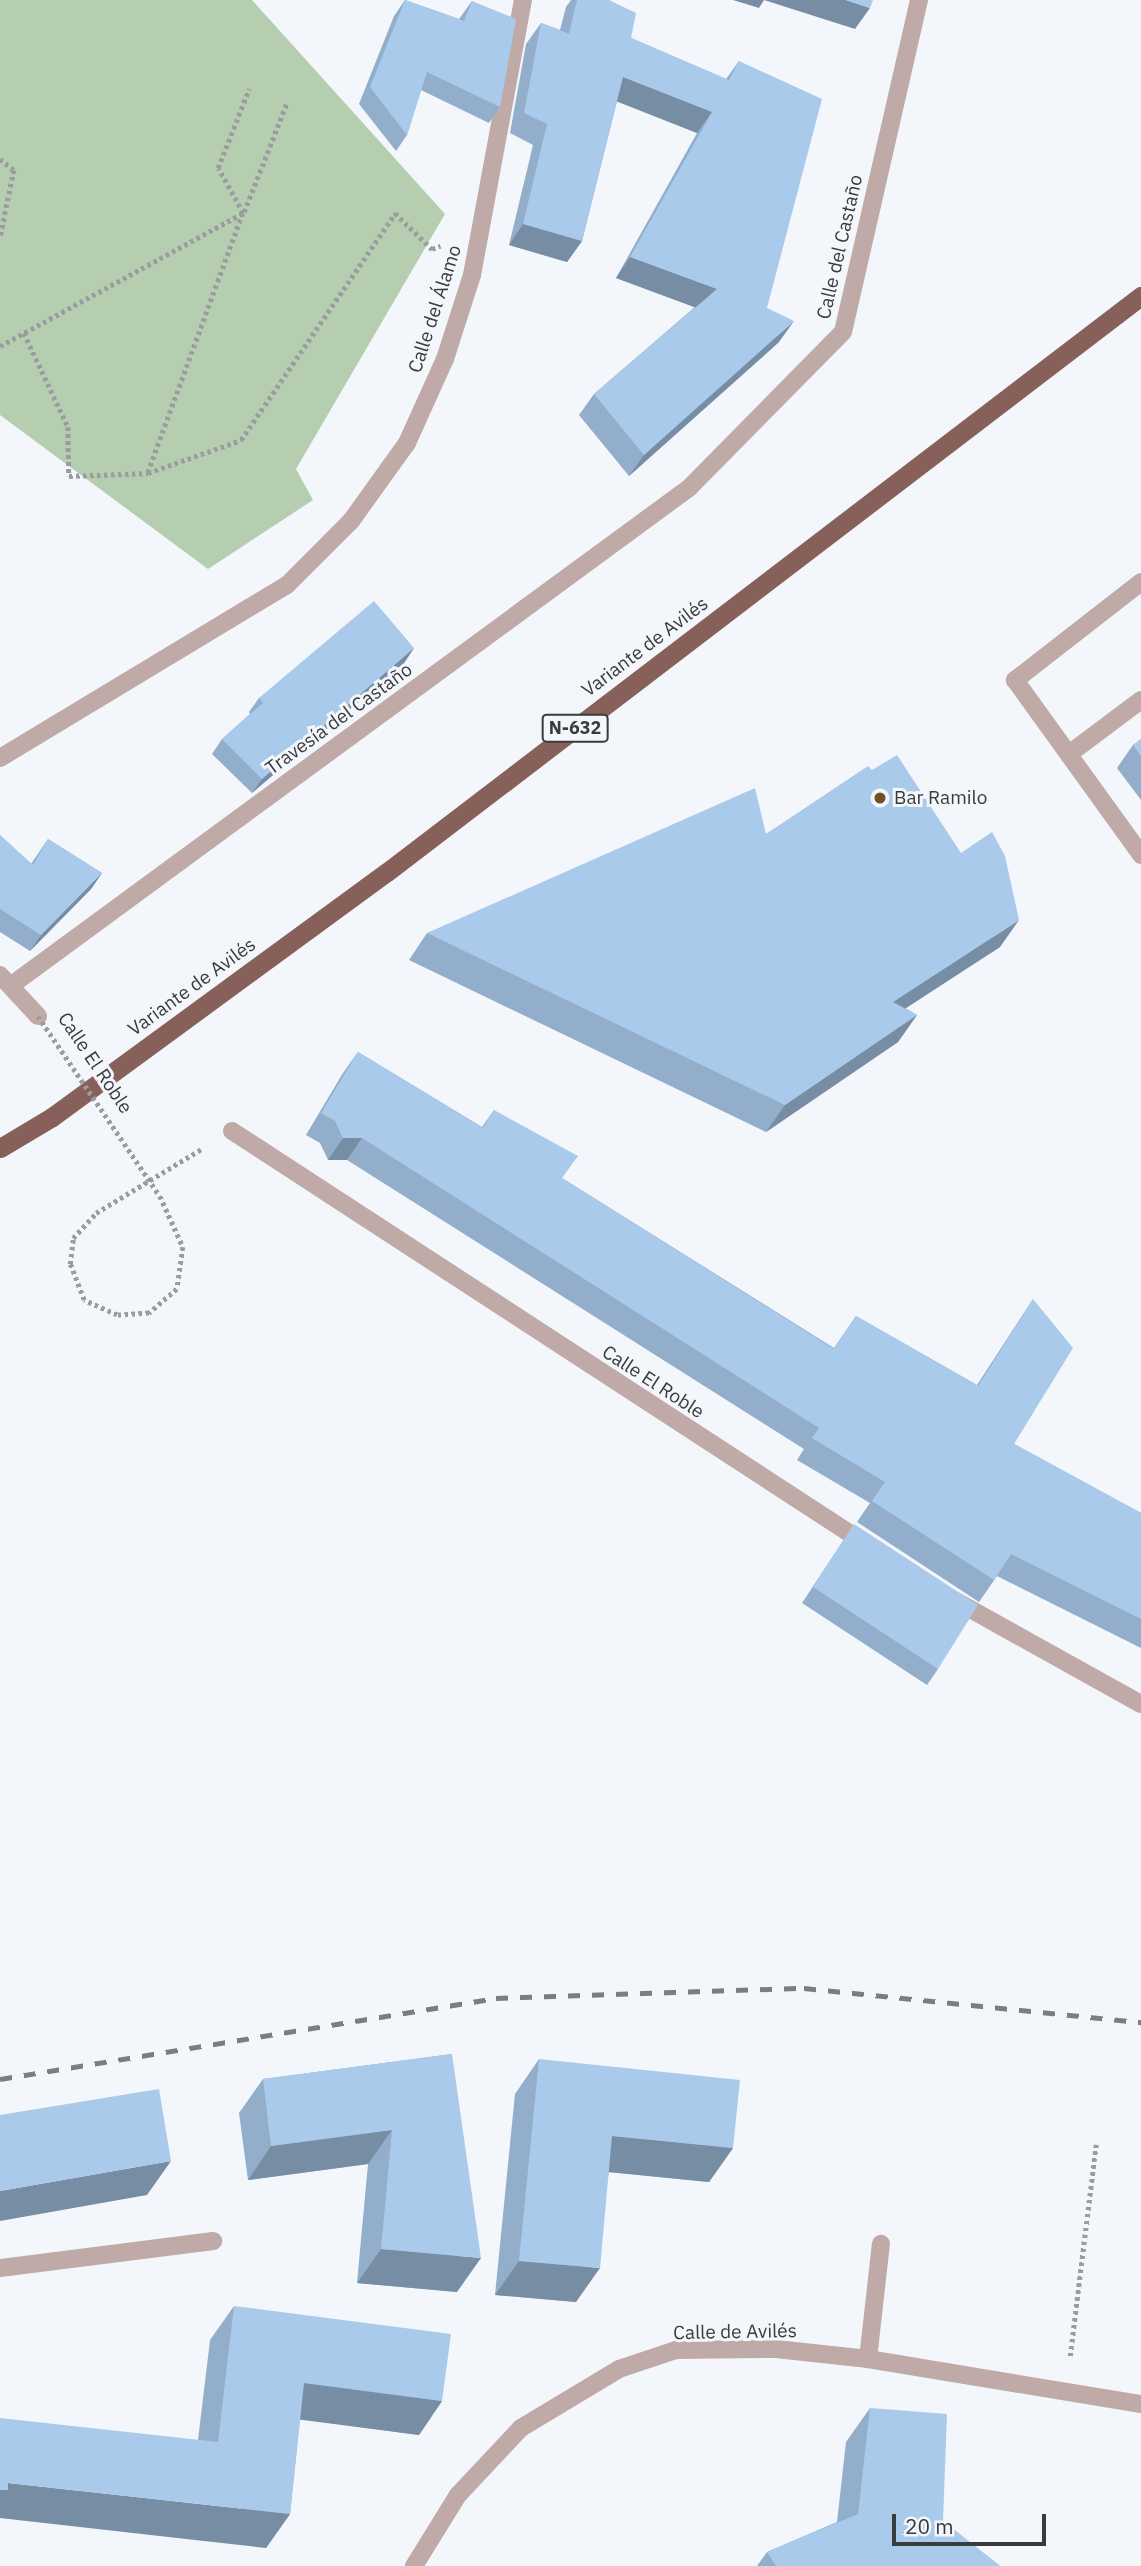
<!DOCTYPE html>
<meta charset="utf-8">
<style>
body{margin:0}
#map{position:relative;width:1141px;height:2566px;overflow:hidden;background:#f3f6fa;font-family:"IBM Plex Sans",sans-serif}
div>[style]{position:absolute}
.green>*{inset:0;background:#b4ceaf}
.path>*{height:4.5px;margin-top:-2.25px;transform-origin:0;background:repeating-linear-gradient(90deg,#9a9c9f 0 3.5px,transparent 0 7px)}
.service>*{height:18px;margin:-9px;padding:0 9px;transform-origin:9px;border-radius:9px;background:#c0aaa7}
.minor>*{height:18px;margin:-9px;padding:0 9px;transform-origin:9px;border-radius:9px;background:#c0aaa7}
.trunk>*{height:19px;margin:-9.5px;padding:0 9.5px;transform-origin:9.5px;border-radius:9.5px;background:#88605a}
.rail>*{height:5px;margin-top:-2.5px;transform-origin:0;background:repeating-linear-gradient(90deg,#7b7d7f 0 12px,transparent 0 24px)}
.path-bridge>*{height:4.5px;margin-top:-2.25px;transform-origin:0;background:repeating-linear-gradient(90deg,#9a9c9f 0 3.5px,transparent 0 7px)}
.wall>*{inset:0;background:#92aeca}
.shaded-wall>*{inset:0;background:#778da4}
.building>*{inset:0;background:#aacaeb}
.dots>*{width:19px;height:19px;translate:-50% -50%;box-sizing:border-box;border:4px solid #f3f6fa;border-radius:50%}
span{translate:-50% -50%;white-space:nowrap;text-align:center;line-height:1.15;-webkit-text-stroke:6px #f3f6fa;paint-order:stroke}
.shield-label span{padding:2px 5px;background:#f3f6fa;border:2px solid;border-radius:5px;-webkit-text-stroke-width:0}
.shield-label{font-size:18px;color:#393b3c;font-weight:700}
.street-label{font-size:19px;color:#393b3c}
.poi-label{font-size:19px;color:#393b3c}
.left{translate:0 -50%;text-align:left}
.scale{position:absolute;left:892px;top:2514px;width:154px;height:32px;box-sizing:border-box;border:4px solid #393b3c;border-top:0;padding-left:9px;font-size:21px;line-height:24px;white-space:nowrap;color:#393b3c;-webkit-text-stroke:5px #f3f6fa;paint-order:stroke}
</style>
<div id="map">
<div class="green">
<i style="clip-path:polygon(0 0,252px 0,445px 214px,296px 469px,313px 500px,208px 569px,0 415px)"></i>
</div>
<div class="path">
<i style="left:0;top:159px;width:18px;rotate:38deg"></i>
<i style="left:14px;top:170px;width:70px;rotate:101.5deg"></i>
<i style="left:244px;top:212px;width:118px;rotate:-68.6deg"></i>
<i style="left:243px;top:213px;width:51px;rotate:-119.1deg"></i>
<i style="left:218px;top:168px;width:85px;rotate:-68.6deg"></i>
<i style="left:24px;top:333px;width:104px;rotate:64.9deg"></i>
<i style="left:68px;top:427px;width:49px;rotate:88.8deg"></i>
<i style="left:69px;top:476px;width:79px;rotate:-2.2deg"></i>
<i style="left:0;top:346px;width:277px;rotate:-28.7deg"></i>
<i style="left:243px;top:213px;width:277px;rotate:110.1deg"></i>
<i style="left:148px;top:473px;width:99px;rotate:-19.5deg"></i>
<i style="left:241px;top:440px;width:274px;rotate:-55.8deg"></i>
<i style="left:395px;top:213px;width:52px;rotate:44.2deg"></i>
<i style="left:432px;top:249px;width:9px;rotate:-21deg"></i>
<i style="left:160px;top:1196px;width:56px;rotate:65.7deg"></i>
<i style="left:183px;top:1247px;width:42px;rotate:98.1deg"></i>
<i style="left:177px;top:1289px;width:37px;rotate:139deg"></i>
<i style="left:149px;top:1313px;width:32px;rotate:176deg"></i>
<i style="left:117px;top:1315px;width:36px;rotate:-156deg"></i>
<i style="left:84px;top:1300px;width:39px;rotate:-111deg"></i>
<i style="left:70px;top:1264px;width:26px;rotate:-83deg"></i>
<i style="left:73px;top:1238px;width:34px;rotate:-47deg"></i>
<i style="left:96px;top:1213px;width:125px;rotate:-31.3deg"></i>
<i style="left:1070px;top:2356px;width:213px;rotate:-83deg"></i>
</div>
<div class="service">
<i style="left:0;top:2268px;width:215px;rotate:-7.2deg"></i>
<i style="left:868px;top:2359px;width:116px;rotate:-83.6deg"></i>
</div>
<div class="minor">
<i style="left:1141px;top:582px;width:160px;rotate:142.1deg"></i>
<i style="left:1015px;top:680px;width:216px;rotate:54.2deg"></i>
<i style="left:1069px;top:754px;width:90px;rotate:-36.9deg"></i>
<i style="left:0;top:758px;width:335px;rotate:-31.1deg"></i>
<i style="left:287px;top:585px;width:91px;rotate:-45deg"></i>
<i style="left:351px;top:521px;width:96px;rotate:-54.3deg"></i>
<i style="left:407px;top:443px;width:92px;rotate:-65.7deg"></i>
<i style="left:445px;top:359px;width:88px;rotate:-72.2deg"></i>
<i style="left:472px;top:275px;width:280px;rotate:-79.5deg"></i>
<i style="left:0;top:975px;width:56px;rotate:47.2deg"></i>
<i style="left:13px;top:984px;width:838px;rotate:-36.27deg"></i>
<i style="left:689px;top:488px;width:219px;rotate:-45.4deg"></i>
<i style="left:843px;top:332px;width:341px;rotate:-77.1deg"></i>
<i style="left:232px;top:1131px;width:760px;rotate:33.08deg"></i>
<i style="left:954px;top:1600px;width:214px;rotate:29.1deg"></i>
<i style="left:414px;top:2566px;width:84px;rotate:-58.2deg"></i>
<i style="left:458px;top:2495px;width:92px;rotate:-46.8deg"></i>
<i style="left:521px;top:2428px;width:114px;rotate:-31deg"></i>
<i style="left:619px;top:2369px;width:60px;rotate:-18.4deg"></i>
<i style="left:676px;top:2350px;width:100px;rotate:-0.6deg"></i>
<i style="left:776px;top:2349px;width:93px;rotate:6.2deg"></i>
<i style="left:868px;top:2359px;width:277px;rotate:9.4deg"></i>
</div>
<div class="trunk">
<i style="left:0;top:1148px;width:61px;rotate:-30.8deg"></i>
<i style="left:52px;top:1117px;width:415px;rotate:-36.2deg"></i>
<i style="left:387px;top:872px;width:949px;rotate:-37.38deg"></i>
</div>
<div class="rail">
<i style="left:0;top:2079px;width:503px;rotate:-9.27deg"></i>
<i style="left:496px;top:1998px;width:308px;rotate:-1.9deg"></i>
<i style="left:804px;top:1988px;width:339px;rotate:5.8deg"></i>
</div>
<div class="path-bridge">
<i style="left:38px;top:1016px;width:217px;rotate:55.9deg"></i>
</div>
<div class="wall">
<i style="clip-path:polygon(405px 0,459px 19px,472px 1px,500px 107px,489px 123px,421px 90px,407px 135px,396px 151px,359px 104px,394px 16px)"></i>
<i style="clip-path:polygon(571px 0,609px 0,631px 38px,726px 79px,739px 61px,767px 308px,779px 342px,629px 476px,579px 415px,594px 394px,695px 307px,616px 278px,697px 133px,617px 101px,582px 241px,567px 262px,509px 245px,533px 145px,510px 133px,526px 44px,541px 23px,560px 30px,566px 7px)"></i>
<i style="clip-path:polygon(414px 648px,404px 663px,252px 793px,212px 754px,222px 739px,250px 714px,249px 712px,259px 698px)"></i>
<i style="clip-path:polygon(1141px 739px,1141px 800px,1117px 768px,1133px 745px)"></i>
<i style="clip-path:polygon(872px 770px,1000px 947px,905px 1008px,917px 1015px,898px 1042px,766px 1132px,409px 960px,427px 933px,766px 834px)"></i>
<i style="clip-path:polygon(0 835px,31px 864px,48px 839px,102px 873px,91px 889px,30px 951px,0 932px)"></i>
<i style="clip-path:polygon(358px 1052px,482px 1127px,494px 1110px,562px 1178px,834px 1348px,856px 1316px,977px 1385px,1033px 1299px,1014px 1444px,1141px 1513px,1141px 1648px,997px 1576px,979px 1602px,857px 1522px,870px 1503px,797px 1460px,804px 1449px,347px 1160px,328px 1160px,320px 1143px,306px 1135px,343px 1073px)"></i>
<i style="clip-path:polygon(843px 1541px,938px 1669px,927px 1685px,802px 1603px)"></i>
<i style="clip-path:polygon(452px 2054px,457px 2292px,357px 2283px,368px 2164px,248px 2180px,239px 2113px,263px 2079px)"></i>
<i style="clip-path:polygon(539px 2059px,733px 2148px,709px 2182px,609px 2172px,576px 2302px,495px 2295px,515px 2094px)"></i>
<i style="clip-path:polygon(234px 2306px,442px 2401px,419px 2435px,300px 2419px,290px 2514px,266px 2548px,198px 2440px,210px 2340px)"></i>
<i style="clip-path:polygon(870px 2408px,943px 2521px,1000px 2566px,757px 2566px,767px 2552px,837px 2522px,846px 2442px)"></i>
</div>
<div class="shaded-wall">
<i style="clip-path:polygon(733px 0,846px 0,870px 8px,855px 29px,764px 0,759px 8px)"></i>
<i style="clip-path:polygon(623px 77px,712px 112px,697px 133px,608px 98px)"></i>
<i style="clip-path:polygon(523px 224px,582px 241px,567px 262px,509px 245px)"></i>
<i style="clip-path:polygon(630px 257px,717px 289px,702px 310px,616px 278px)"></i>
<i style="clip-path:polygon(794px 321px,779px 342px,629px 476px,644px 455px)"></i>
<i style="clip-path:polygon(414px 648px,404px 663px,252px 793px,262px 779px)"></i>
<i style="clip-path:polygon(102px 873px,91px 889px,30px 951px,41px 935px)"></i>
<i style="clip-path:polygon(1019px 920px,1000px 947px,874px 1029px,893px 1002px)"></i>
<i style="clip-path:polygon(917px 1015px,898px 1042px,766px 1132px,785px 1105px)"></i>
<i style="clip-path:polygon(343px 1138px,362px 1138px,347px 1160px,328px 1160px)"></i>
<i style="clip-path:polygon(392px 2130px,368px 2164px,248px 2180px,271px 2146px)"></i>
<i style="clip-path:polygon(612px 2136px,733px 2148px,709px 2182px,588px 2170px)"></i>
<i style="clip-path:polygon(171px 2161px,147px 2195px,0 2221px,0 2191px)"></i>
<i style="clip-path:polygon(381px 2249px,481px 2258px,457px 2292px,357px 2283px)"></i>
<i style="clip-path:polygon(519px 2261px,600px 2268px,576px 2302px,495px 2295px)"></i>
<i style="clip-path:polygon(304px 2383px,442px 2401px,419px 2435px,280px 2417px)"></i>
<i style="clip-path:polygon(8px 2483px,290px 2514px,266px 2548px,0 2518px,0 2490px)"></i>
</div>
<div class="building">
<i style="clip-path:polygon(405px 0,464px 21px,472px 1px,516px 19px,500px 107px,427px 72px,407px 135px,370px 87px)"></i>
<i style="clip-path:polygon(577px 0,609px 0,636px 13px,631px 38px,729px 80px,739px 61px,822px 99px,767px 308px,794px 321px,644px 455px,594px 394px,717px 289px,630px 257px,712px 112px,623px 77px,582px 241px,523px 224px,547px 124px,524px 113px,541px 23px,569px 34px)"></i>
<i style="clip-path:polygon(846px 0,873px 0,870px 8px)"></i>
<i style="clip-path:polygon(374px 601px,414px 648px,262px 779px,222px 739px,263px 703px,259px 698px)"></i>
<i style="clip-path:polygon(1141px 739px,1141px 756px,1133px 745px)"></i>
<i style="clip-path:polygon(897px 755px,961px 853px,992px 832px,1005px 856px,1019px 920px,893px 1002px,917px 1015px,785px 1105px,427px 933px,755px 788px,766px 834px,868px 766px,872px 770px)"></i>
<i style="clip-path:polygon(0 835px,33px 865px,48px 839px,102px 873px,41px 935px,0 909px)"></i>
<i style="clip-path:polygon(358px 1052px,483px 1128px,494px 1110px,578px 1156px,562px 1178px,834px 1349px,856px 1316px,978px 1386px,1033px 1299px,1073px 1348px,1014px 1444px,1141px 1513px,1141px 1619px,1011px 1554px,994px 1580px,872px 1501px,885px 1482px,812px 1438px,819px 1428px,362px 1138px,343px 1138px,335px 1121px,321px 1113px)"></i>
<i style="clip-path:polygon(854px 1524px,978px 1605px,938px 1669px,813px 1587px)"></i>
<i style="clip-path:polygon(452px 2054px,481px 2258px,381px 2249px,392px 2130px,271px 2146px,263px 2079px)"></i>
<i style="clip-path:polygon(539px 2059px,740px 2080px,733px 2148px,612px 2136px,600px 2268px,519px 2261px)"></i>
<i style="clip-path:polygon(159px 2089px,171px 2161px,0 2191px,0 2115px)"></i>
<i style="clip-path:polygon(234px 2306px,451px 2334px,442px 2401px,304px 2383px,290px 2514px,8px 2483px,8px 2490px,0 2490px,0 2418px,218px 2442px)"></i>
<i style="clip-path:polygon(870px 2408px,947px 2414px,943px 2521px,1000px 2566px,776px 2566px,767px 2552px,858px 2514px)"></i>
</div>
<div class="dots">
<i style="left:880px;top:798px;background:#705026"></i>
</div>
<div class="shield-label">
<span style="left:575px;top:728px">N-632</span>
</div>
<div class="street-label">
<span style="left:840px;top:247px;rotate:-77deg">Calle del Castaño</span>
<span style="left:435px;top:309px;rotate:-72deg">Calle del Álamo</span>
<span style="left:645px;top:647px;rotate:-37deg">Variante de Avilés</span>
<span style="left:339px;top:719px;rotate:-36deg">Travesía del Castaño</span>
<span style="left:192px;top:987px;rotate:-36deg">Variante de Avilés</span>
<span style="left:95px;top:1063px;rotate:56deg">Calle El Roble</span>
<span style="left:653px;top:1382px;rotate:33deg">Calle El Roble</span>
<span style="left:735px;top:2332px;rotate:-1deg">Calle de Avilés</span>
</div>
<div class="poi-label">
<span class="left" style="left:894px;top:798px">Bar Ramilo</span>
</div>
<div class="scale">20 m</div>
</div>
